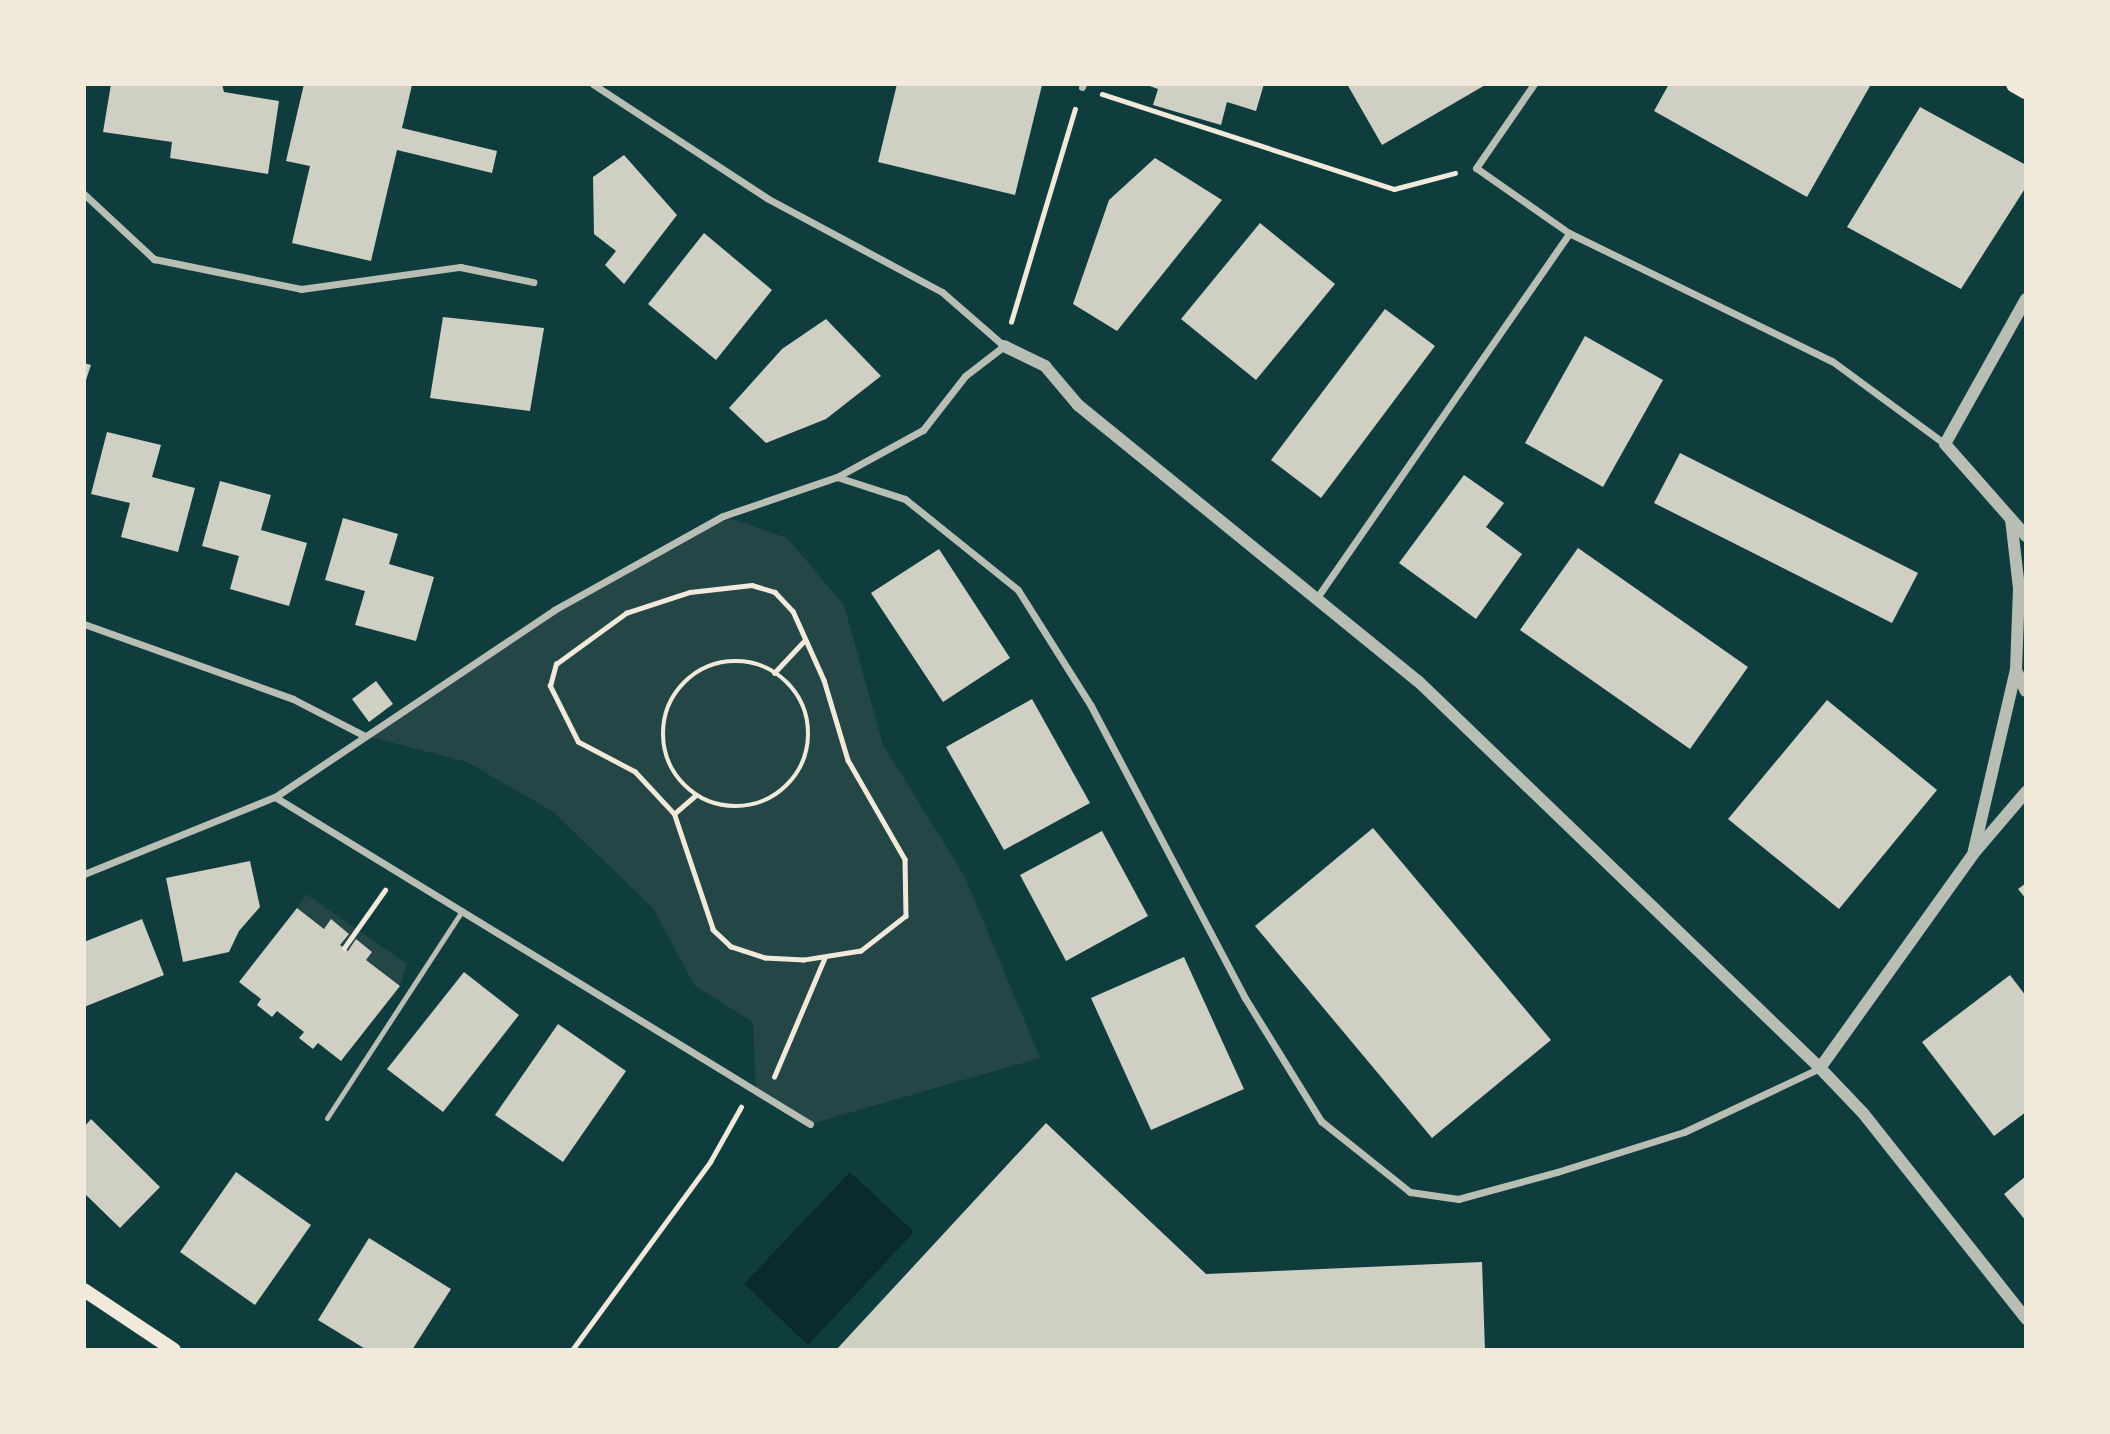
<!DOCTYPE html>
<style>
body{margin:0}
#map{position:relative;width:2110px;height:1434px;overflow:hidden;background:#0f3d3e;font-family:"IBM Plex Sans",sans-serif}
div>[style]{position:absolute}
.green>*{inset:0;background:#244646}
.water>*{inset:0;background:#0a2a2b}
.building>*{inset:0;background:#cfcfc3}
.path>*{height:4.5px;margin:-2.25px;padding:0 2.25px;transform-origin:2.25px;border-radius:2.25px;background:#f1e9da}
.path>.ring{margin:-2.25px;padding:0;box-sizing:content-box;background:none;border:4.5px solid #f1e9da;border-radius:50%}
.service>*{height:5px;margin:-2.5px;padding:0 2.5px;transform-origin:2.5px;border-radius:2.5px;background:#b8beb3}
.minor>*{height:7px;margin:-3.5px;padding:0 3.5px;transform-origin:3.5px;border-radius:3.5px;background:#b8beb3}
.tertiary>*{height:12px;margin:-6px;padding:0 6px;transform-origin:6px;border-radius:6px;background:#b8beb3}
.secondary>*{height:14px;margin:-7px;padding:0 7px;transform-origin:7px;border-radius:7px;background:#f1e9da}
.primary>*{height:18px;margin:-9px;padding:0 9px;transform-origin:9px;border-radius:9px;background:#f1e9da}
span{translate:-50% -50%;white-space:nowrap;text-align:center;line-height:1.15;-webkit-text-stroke:6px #f1e9da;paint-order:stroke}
.frame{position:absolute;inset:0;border:86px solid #f1e9da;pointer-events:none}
</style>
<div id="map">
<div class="green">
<i style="clip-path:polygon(723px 516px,787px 538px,844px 605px,883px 745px,965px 877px,1040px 1058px,810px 1124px,756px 1091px,753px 1022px,695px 986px,653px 908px,552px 811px,467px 762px,363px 735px,554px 610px)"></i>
<i style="clip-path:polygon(306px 894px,407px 964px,400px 986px,366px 960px,372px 952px,357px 940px,348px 951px,340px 945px,349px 934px,331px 920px,324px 929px,297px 908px)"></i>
</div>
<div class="water">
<i style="clip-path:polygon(850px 1172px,914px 1232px,808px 1345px,744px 1284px)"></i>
</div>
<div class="building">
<i style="clip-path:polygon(111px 84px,222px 84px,224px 92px,279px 101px,268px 174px,170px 158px,172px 142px,103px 132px)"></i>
<i style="clip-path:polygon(304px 84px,412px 85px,402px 128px,497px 151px,492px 173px,397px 150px,371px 261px,292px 243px,310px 166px,286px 161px)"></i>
<i style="clip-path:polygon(897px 84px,1042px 85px,1015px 195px,878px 162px)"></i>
<i style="clip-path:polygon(1144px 84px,1264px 84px,1256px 111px,1227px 102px,1221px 125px,1153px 105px,1158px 89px)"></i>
<i style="clip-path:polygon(1347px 84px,1487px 84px,1382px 145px)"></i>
<i style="clip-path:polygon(1669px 84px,1867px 84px,1870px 86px,1807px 197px,1654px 111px)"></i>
<i style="clip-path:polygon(1920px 107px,2026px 165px,2026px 187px,1961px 289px,1847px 227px)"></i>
<i style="clip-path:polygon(624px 155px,677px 215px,624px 284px,605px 265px,616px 251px,594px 234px,593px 177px)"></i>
<i style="clip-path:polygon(1155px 158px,1222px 200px,1117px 331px,1073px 304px,1109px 200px)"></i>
<i style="clip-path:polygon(1260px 223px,1335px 284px,1256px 380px,1181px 319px)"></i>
<i style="clip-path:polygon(704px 233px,772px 290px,716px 360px,648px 304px)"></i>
<i style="clip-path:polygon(1385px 309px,1435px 346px,1321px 498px,1271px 460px)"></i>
<i style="clip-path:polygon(443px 317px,544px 328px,530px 411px,430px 398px)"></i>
<i style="clip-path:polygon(826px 319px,881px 376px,826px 419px,766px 443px,729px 408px,782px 349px)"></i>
<i style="clip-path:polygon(1585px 336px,1663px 380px,1603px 487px,1525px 443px)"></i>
<i style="clip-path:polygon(84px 363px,91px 365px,84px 386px)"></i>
<i style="clip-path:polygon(107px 432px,161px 445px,152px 477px,195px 488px,178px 552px,121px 537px,130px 503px,91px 494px)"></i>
<i style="clip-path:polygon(1680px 453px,1918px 573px,1892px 623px,1654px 503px)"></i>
<i style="clip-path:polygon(1464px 475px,1504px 503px,1486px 527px,1522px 554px,1476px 619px,1399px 563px)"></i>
<i style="clip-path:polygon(220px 481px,271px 495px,261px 530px,307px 543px,289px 606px,230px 589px,239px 556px,202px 546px)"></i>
<i style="clip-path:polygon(343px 518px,398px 534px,389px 564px,434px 577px,416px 641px,355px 625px,365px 591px,325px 580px)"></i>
<i style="clip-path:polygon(1578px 548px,1748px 667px,1690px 749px,1520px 630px)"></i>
<i style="clip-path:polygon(939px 549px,1010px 658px,943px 702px,871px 593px)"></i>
<i style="clip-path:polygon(376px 681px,393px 704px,369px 722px,352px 699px)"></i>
<i style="clip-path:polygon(1032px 699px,1090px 803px,1004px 850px,946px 747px)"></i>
<i style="clip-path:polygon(1827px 700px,1937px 790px,1839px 909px,1728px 819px)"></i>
<i style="clip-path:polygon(1373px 828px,1551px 1040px,1432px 1138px,1255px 926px)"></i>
<i style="clip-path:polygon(1102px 831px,1148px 916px,1066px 961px,1020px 875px)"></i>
<i style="clip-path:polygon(250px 861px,260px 907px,239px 931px,229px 952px,183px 962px,166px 878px)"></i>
<i style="clip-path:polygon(2026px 883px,2026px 899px,2018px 889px)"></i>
<i style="clip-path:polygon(297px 908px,324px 929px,331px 919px,349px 934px,340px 945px,348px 951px,356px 939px,372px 952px,366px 960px,400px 986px,341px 1061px,318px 1043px,313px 1049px,299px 1038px,304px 1032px,277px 1011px,272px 1017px,257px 1005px,261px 999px,239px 982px)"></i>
<i style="clip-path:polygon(142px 919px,164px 975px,84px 1007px,84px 942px)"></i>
<i style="clip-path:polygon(1184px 957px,1244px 1089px,1151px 1130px,1091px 998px)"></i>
<i style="clip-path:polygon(464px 972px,519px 1015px,443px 1112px,387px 1069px)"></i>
<i style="clip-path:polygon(2010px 975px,2026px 996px,2026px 1112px,1994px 1136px,1922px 1042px)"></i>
<i style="clip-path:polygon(558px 1024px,626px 1071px,563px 1162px,495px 1115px)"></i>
<i style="clip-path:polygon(91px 1119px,160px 1187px,120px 1228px,84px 1193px,84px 1127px)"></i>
<i style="clip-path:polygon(1046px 1123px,1206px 1274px,1482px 1262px,1485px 1350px,836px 1350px)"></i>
<i style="clip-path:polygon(236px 1172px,311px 1225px,255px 1305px,180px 1252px)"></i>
<i style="clip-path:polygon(2026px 1176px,2026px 1221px,2004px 1194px)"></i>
<i style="clip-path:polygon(369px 1238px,451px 1289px,412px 1350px,367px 1350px,318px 1320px)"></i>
</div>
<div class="path">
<i style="left:1102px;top:94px;width:307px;rotate:18deg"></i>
<i style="left:1394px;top:189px;width:63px;rotate:-14.7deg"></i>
<i style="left:1011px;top:322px;width:222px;rotate:-73.3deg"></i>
<i style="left:752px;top:585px;width:24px;rotate:17deg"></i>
<i style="left:775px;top:592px;width:26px;rotate:47deg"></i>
<i style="left:793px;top:611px;width:76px;rotate:65.8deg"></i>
<i style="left:824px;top:680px;width:84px;rotate:73.3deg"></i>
<i style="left:848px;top:760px;width:114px;rotate:60.1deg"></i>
<i style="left:905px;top:859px;width:57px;rotate:89deg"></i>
<i style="left:906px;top:916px;width:57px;rotate:142.1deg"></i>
<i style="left:861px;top:951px;width:58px;rotate:171deg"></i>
<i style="left:804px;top:960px;width:39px;rotate:-177deg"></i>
<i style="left:765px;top:958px;width:36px;rotate:-162deg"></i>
<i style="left:731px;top:947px;width:25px;rotate:-137deg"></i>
<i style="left:713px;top:930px;width:122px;rotate:-108.6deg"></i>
<i style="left:674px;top:814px;width:57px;rotate:-132.9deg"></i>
<i style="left:635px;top:772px;width:64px;rotate:-152.2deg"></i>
<i style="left:578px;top:742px;width:63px;rotate:-116.6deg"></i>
<i style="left:550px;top:686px;width:23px;rotate:-75deg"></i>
<i style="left:556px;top:664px;width:87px;rotate:-36.1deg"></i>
<i style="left:626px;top:613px;width:67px;rotate:-18.2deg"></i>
<i style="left:690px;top:592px;width:62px;rotate:-6.4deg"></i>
<i class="ring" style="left:663px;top:661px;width:141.5px;height:141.5px"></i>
<i style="left:774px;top:673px;width:45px;rotate:-46.8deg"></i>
<i style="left:674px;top:814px;width:28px;rotate:-41deg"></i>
<i style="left:344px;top:948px;width:71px;rotate:-54.7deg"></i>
<i style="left:774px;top:1077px;width:128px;rotate:-67deg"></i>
<i style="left:572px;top:1350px;width:233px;rotate:-53.7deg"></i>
<i style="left:710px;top:1162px;width:63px;rotate:-60.6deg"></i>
</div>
<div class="service">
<i style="left:327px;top:1118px;width:247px;rotate:-56.9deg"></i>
</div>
<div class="minor">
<i style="left:1082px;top:87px;width:3px;rotate:-72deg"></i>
<i style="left:84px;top:194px;width:96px;rotate:42.9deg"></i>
<i style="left:154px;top:259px;width:150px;rotate:11.5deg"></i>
<i style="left:301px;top:289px;width:161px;rotate:-7.9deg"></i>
<i style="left:460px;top:267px;width:75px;rotate:11.6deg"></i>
<i style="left:1569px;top:233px;width:292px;rotate:26deg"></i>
<i style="left:1832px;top:361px;width:140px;rotate:36.3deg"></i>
<i style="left:837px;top:477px;width:71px;rotate:17.9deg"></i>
<i style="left:905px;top:499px;width:145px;rotate:38.8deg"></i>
<i style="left:1018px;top:590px;width:137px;rotate:57.8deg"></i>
<i style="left:1091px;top:706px;width:330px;rotate:62.2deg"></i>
<i style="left:1245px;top:998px;width:145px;rotate:58.3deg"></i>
<i style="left:1321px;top:1121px;width:114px;rotate:38.6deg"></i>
<i style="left:1410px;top:1192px;width:49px;rotate:8.3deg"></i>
<i style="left:1458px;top:1199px;width:103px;rotate:-15.3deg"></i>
<i style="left:1557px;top:1172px;width:133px;rotate:-17.5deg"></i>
<i style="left:1684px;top:1132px;width:150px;rotate:-25.2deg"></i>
<i style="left:1316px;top:599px;width:445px;rotate:-55.3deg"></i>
<i style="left:1569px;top:233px;width:113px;rotate:-145deg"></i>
<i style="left:1476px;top:168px;width:102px;rotate:-55.4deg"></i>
<i style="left:84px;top:624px;width:222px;rotate:19.7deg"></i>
<i style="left:293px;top:699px;width:79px;rotate:27.2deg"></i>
<i style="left:275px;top:797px;width:627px;rotate:31.43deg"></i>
<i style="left:84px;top:874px;width:206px;rotate:-22deg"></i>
<i style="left:275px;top:797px;width:336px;rotate:-33.8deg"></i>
<i style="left:554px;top:610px;width:193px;rotate:-29.1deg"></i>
<i style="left:723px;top:516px;width:120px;rotate:-18.9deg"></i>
<i style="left:837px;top:477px;width:98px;rotate:-28.7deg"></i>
<i style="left:923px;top:430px;width:68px;rotate:-52.1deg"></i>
<i style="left:965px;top:376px;width:49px;rotate:-37.6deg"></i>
<i style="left:1004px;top:346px;width:82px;rotate:-138.9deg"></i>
<i style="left:942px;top:292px;width:199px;rotate:-151.8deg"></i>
<i style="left:767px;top:198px;width:208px;rotate:-146.8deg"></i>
</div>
<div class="tertiary">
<i style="left:2026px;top:299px;width:166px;rotate:119.2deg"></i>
<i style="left:1945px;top:444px;width:123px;rotate:48.6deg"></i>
<i style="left:1004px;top:346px;width:46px;rotate:26deg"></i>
<i style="left:1045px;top:366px;width:51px;rotate:49.8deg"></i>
<i style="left:1078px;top:405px;width:438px;rotate:39.1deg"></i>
<i style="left:1418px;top:681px;width:558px;rotate:43.91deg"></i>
<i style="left:1820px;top:1068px;width:62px;rotate:46.3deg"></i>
<i style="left:1863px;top:1113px;width:263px;rotate:51.6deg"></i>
<i style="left:2016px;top:670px;width:23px;rotate:65deg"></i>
<i style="left:1974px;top:850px;width:185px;rotate:-76.9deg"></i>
<i style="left:2016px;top:670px;width:82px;rotate:-87.9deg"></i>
<i style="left:2019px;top:588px;width:69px;rotate:-96.6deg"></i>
<i style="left:1820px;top:1068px;width:263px;rotate:-54.4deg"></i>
<i style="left:1973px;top:854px;width:82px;rotate:-49.5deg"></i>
</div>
<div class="secondary">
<i style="left:84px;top:1290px;width:108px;rotate:33.7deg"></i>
</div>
<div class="primary">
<i style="left:2015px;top:84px;width:13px;rotate:29deg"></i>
</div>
<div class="frame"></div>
</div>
